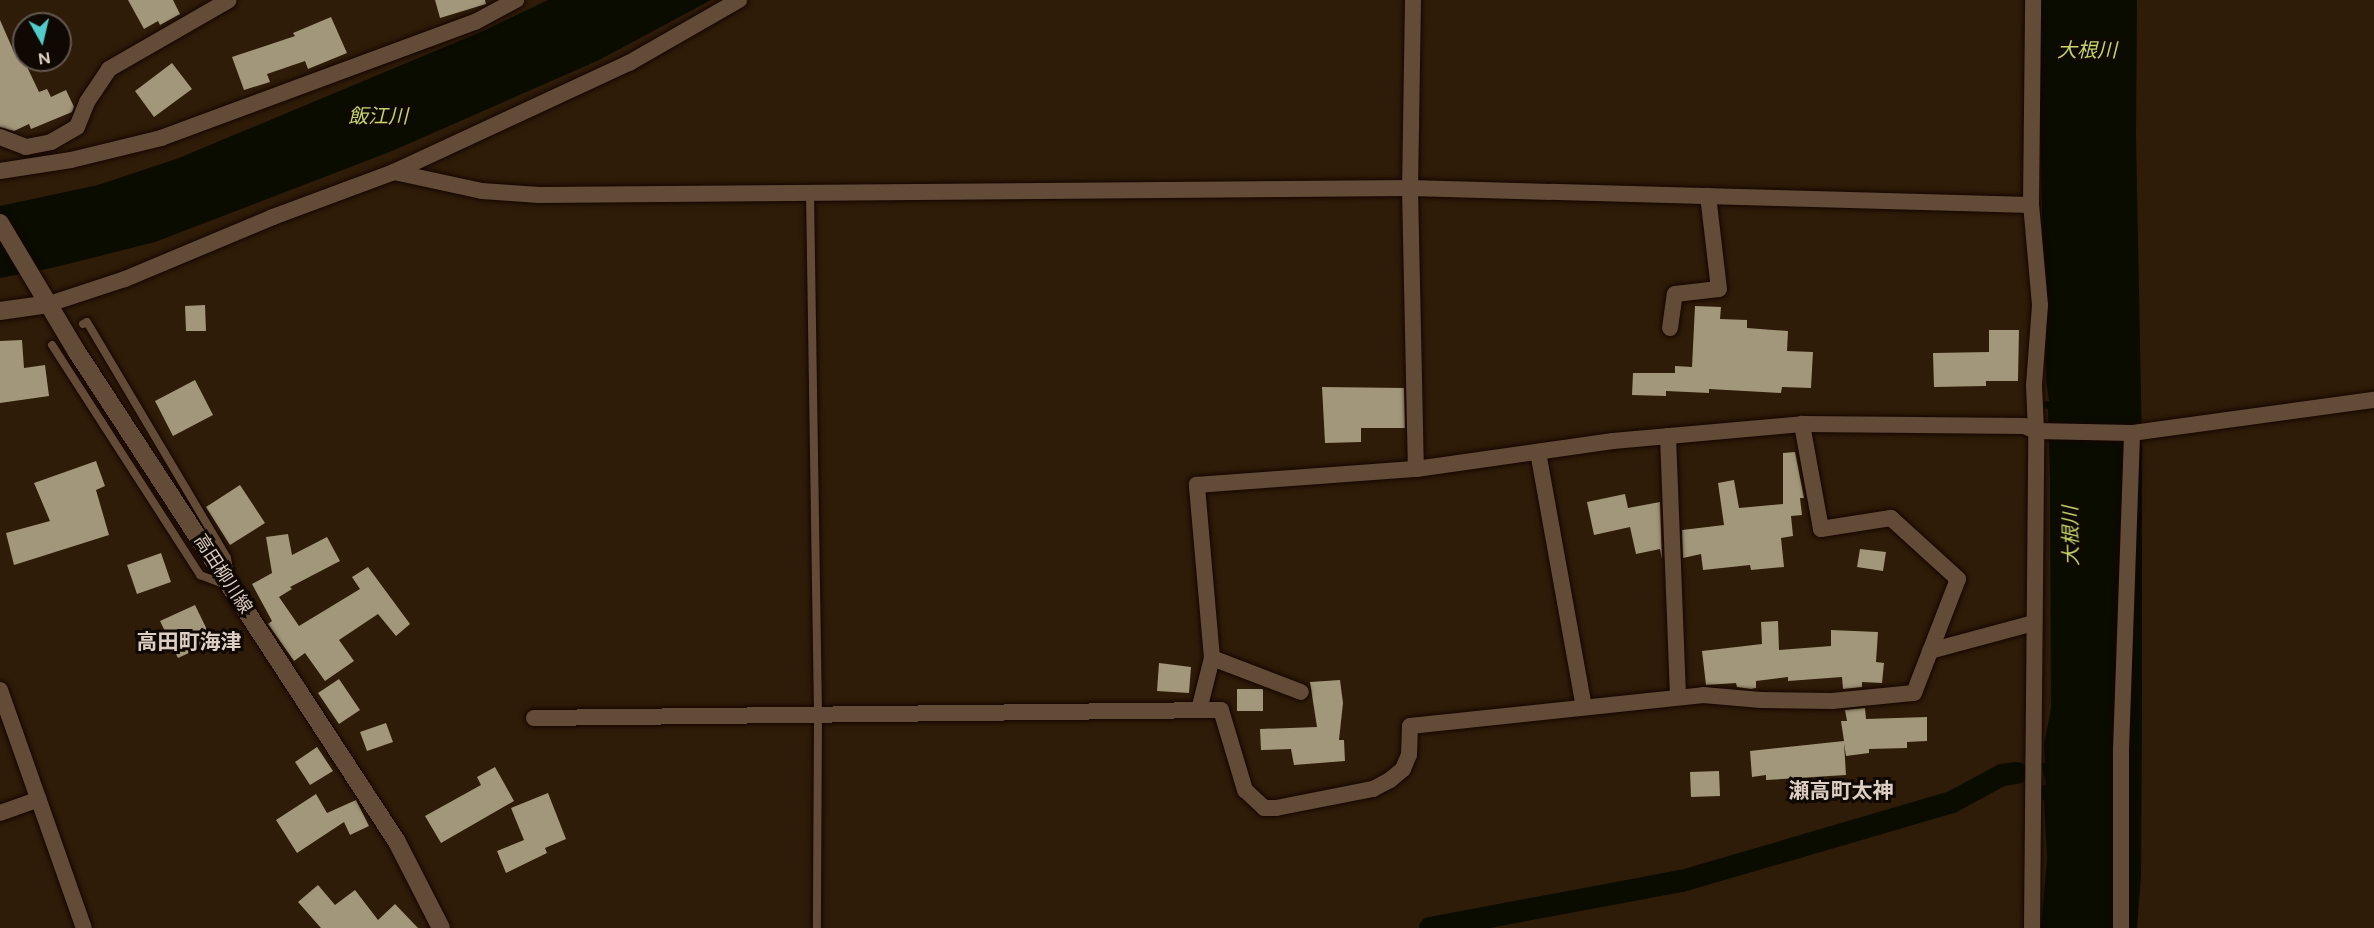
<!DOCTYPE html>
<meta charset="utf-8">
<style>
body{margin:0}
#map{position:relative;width:2374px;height:928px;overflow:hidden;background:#2e1b08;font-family:Figtree,"Noto Sans JP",sans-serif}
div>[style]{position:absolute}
.water>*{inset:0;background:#0a0c00}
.canal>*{height:22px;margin:-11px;padding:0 11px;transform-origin:11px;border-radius:11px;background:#0a0c00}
.building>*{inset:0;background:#a2977a}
.roads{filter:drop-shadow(0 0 2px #150500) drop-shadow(0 0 2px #150500)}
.service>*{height:8px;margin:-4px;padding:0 4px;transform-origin:4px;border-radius:4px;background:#624c38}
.minor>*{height:16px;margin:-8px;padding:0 8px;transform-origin:8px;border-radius:8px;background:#624c38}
.tertiary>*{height:18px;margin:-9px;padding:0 9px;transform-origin:9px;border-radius:9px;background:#624c38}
.secondary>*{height:18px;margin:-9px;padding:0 9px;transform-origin:9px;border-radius:9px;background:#624c38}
span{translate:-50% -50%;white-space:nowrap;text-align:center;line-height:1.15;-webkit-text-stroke:6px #100803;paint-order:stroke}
.street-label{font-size:18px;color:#dccec3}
.water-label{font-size:20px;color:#c5d36a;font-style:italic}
.quarter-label{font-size:21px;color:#dccec3;font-weight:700}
.north{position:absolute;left:12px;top:12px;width:60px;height:60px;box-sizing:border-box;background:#100803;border:2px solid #625750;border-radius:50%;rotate:172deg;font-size:16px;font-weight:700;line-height:24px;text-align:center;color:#dccec3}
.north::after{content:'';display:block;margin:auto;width:21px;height:27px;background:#52cdcc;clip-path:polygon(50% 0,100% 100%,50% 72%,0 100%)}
</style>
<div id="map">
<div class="water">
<i style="clip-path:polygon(548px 0,711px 0,599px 60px,392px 151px,155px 242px,56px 267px,0 278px,0 206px,98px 185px,179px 158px,483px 31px)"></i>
<i style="clip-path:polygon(2037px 0,2137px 0,2136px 136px,2142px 448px,2142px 715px,2141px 876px,2137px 928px,2041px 928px,2047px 859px,2044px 800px,2040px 799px,2038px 786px,2046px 785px,2041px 763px,2045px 763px,2044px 745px,2051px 708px,2050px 478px,2048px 409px,2044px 408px,2044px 402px,2049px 401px,2046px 380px)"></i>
</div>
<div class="canal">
<i style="left:1430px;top:928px;width:256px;rotate:-10.6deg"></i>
<i style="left:1682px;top:881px;width:281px;rotate:-16.3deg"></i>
<i style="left:1952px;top:802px;width:57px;rotate:-28.4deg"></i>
<i style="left:2002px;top:775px;width:15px;rotate:-8deg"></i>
</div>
<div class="building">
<i style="clip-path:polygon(128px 0,173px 0,180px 14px,160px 25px,158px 21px,144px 29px)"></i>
<i style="clip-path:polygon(435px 0,485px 0,486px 4px,440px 18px)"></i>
<i style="clip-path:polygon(331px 17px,347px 53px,308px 69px,305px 61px,267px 74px,270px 82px,244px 90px,232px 57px,295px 36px,293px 33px)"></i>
<i style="clip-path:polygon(0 20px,14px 52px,19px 50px,39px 92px,47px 89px,51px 97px,66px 90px,74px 107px,72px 112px,31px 129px,29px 124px,14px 131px,0 127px)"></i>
<i style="clip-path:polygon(172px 63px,192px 89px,154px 117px,135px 91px)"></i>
<i style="clip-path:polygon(205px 305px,206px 331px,186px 331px,185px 306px)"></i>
<i style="clip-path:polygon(1695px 306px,1721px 307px,1720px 319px,1747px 320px,1747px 328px,1788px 331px,1787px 351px,1813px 352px,1811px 388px,1782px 387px,1781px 393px,1709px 389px,1709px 393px,1666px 391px,1666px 396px,1632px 395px,1633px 373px,1675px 373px,1675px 366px,1692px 367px)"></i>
<i style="clip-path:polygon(1989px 330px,2019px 330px,2018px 381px,1986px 381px,1986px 386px,1934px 387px,1933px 353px,1989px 352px)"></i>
<i style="clip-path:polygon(22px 340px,24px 368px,45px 365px,49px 396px,0 403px,0 341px)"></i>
<i style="clip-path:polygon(195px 380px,213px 415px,173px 436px,155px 401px)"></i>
<i style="clip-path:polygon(1322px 387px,1404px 388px,1405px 428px,1361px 428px,1361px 442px,1325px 443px)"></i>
<i style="clip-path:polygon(1795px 452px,1804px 498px,1800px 498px,1802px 515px,1791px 516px,1793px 536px,1781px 538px,1784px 567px,1751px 570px,1750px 565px,1703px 570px,1701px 554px,1683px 558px,1682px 530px,1724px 525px,1718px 483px,1734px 480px,1739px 508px,1783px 504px,1783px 453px)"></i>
<i style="clip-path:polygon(96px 461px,105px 486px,96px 490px,109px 535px,14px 565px,6px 533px,50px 521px,34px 483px)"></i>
<i style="clip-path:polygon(240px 485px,265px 523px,230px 545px,206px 507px)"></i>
<i style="clip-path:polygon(1625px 494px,1628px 508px,1660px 502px,1662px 559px,1660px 549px,1636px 554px,1630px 527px,1594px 535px,1587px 502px)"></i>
<i style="clip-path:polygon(288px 534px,292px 555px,327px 537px,340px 561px,290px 587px,292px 589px,279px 597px,299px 626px,360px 589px,352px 577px,368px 567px,410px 624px,396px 636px,378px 614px,339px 640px,354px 661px,325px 681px,305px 653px,294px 661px,268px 624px,272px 621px,252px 584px,272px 573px,266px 537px)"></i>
<i style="clip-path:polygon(1860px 549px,1886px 552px,1883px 571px,1857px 567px)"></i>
<i style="clip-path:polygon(161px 553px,171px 582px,137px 594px,127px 565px)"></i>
<i style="clip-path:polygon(195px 605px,213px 642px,178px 658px,160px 621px)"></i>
<i style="clip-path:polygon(1778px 621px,1779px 650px,1831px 646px,1831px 630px,1878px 632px,1876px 662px,1884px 663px,1882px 683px,1862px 682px,1862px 687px,1843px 689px,1842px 677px,1788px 681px,1788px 677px,1756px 681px,1756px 688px,1751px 689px,1737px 687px,1736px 683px,1706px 685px,1702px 651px,1762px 644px,1761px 622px)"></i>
<i style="clip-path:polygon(1159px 663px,1191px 667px,1189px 693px,1157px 691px)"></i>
<i style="clip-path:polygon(339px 679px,360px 710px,339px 724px,318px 693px)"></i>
<i style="clip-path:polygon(1340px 680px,1343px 703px,1339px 740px,1344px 740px,1345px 761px,1294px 765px,1291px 749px,1261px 750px,1260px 729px,1317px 727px,1310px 682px)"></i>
<i style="clip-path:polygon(1237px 689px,1263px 689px,1263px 711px,1237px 711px)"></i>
<i style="clip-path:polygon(1865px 708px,1866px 719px,1927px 717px,1927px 741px,1907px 742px,1907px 748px,1869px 749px,1869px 753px,1846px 756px,1844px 743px,1846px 775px,1766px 780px,1766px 775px,1752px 777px,1750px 751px,1844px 741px,1841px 721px,1847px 721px,1845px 710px)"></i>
<i style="clip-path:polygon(386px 723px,393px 742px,367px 751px,360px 732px)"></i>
<i style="clip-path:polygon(317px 747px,333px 771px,310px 785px,295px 762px)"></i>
<i style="clip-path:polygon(495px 767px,514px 801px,441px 843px,425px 816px,481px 785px,477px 777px)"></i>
<i style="clip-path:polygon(1719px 771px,1720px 796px,1691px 797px,1690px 772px)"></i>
<i style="clip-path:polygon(548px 793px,566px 839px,545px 848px,547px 853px,506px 873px,497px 851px,524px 840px,511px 808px)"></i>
<i style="clip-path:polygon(316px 794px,327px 813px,356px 800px,369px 826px,350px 835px,344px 822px,297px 853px,276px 820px)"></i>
<i style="clip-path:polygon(318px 885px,335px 905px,355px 890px,378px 920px,395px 904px,418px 928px,321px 928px,298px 902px)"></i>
</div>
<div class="roads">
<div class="service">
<i style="left:810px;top:193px;width:521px;rotate:89.12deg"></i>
<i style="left:818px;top:714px;width:214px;rotate:90.3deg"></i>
<i style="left:83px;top:324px;width:4px;rotate:-27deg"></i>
<i style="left:87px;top:322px;width:274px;rotate:59.3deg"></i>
<i style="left:227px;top:558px;width:20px;rotate:81deg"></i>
<i style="left:52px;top:345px;width:274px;rotate:57.2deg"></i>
<i style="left:200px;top:575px;width:26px;rotate:21deg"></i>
</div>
<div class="minor">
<i style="left:1413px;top:0;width:188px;rotate:90.9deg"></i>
<i style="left:1410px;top:188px;width:281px;rotate:88.8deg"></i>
<i style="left:1416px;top:469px;width:199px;rotate:-8.1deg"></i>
<i style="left:1613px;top:441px;width:190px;rotate:-5.1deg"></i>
<i style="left:1802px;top:424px;width:222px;rotate:0.5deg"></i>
<i style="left:2024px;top:426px;width:13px;rotate:23deg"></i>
<i style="left:2036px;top:431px;width:96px;rotate:1.2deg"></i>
<i style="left:2132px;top:433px;width:244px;rotate:-7.8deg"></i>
<i style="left:0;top:137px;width:28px;rotate:21deg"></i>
<i style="left:26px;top:147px;width:25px;rotate:-11deg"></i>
<i style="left:51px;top:142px;width:30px;rotate:-30deg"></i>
<i style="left:77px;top:127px;width:27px;rotate:-68deg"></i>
<i style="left:87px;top:102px;width:40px;rotate:-56deg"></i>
<i style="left:109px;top:69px;width:138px;rotate:-29.9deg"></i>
<i style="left:0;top:171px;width:72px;rotate:-8.8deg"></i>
<i style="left:71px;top:160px;width:93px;rotate:-13.7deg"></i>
<i style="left:161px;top:138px;width:335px;rotate:-20.3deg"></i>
<i style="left:475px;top:22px;width:47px;rotate:-28.2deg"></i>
<i style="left:394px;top:172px;width:90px;rotate:12.2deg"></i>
<i style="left:482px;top:191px;width:57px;rotate:4deg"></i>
<i style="left:539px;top:195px;width:871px;rotate:-0.46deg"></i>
<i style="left:1410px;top:188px;width:621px;rotate:1.57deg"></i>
<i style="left:49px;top:304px;width:80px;rotate:-18.2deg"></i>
<i style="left:125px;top:279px;width:160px;rotate:-22.7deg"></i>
<i style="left:273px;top:217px;width:129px;rotate:-20.4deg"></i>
<i style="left:394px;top:172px;width:259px;rotate:-24.9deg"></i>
<i style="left:629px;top:63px;width:127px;rotate:-29.8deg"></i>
<i style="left:1670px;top:328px;width:34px;rotate:-82deg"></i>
<i style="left:1675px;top:294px;width:44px;rotate:-6.5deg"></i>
<i style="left:1719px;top:289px;width:94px;rotate:-96.7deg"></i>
<i style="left:1668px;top:436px;width:261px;rotate:87.8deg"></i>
<i style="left:1538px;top:452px;width:259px;rotate:79.8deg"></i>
<i style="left:1930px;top:651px;width:108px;rotate:-15.1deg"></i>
<i style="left:1212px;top:658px;width:95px;rotate:20.9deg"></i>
<i style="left:0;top:690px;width:252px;rotate:70.6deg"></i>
<i style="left:1199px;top:710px;width:54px;rotate:-76deg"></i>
<i style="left:1212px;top:658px;width:174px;rotate:-95deg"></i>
<i style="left:1197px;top:485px;width:220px;rotate:-4.2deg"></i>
<i style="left:534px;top:718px;width:687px;rotate:-0.67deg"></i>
<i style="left:1221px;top:710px;width:84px;rotate:73.3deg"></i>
<i style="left:1245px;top:790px;width:26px;rotate:43deg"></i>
<i style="left:1264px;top:808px;width:12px"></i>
<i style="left:1276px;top:808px;width:99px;rotate:-11.1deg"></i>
<i style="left:1373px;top:789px;width:19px;rotate:-28deg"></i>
<i style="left:1390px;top:780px;width:17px;rotate:-40deg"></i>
<i style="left:1403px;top:769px;width:15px;rotate:-67deg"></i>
<i style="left:1409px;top:755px;width:29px;rotate:-88deg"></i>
<i style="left:1410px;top:726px;width:295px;rotate:-6deg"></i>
<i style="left:1703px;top:695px;width:58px;rotate:4.9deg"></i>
<i style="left:1761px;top:700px;width:71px;rotate:0.8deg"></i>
<i style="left:1832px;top:701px;width:82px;rotate:-5.6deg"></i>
<i style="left:1914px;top:693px;width:122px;rotate:-68.9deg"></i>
<i style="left:1958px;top:579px;width:91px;rotate:-137.7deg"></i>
<i style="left:1891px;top:518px;width:71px;rotate:171.1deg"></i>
<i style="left:1821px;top:529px;width:107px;rotate:-100.3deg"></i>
<i style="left:0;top:813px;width:41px;rotate:-19.7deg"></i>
<i style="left:2032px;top:928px;width:497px;rotate:-89.5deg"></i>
<i style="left:2036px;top:431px;width:46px;rotate:-92.5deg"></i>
<i style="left:2034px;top:385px;width:80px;rotate:-85.7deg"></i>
<i style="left:2040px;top:305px;width:100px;rotate:-95.1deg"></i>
<i style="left:2031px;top:205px;width:205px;rotate:-89.4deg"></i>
<i style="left:2121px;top:928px;width:178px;rotate:-90deg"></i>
<i style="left:2121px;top:750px;width:317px;rotate:-88deg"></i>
</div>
<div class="tertiary">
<i style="left:0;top:311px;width:49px;rotate:-8.1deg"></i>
</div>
<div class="secondary">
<i style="left:0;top:223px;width:150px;rotate:59.2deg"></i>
<i style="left:77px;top:352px;width:585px;rotate:56.85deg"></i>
<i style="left:397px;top:842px;width:97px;rotate:62.9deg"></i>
</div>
</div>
<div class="street-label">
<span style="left:223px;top:574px;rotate:57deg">高田柳川線</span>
</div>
<div class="water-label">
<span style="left:2087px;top:50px">大根川</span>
<span style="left:378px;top:116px">飯江川</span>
<span style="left:2071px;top:536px;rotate:-91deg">大根川</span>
</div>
<div class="quarter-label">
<span style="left:189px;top:642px">高田町海津</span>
<span style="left:1841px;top:791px">瀬高町太神</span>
</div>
<div class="north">N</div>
</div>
